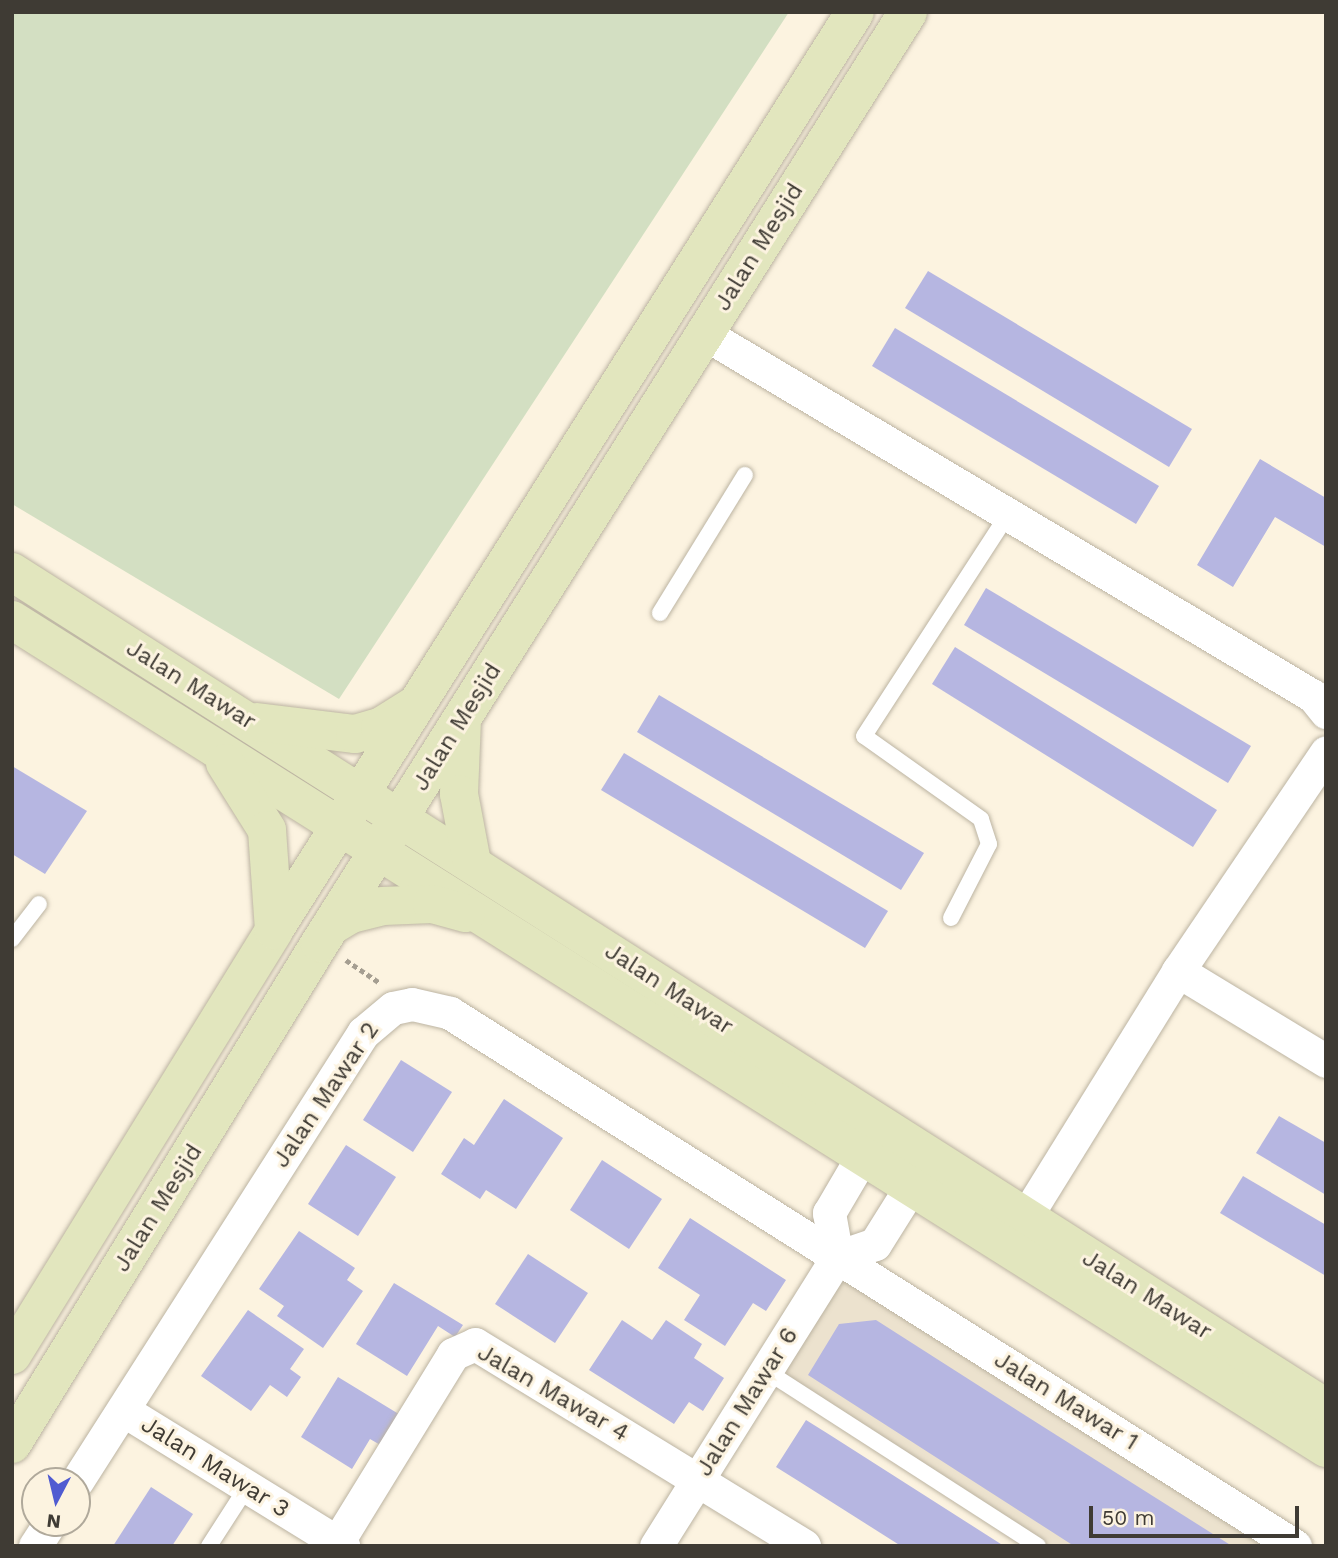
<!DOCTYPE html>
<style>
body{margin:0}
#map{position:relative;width:1338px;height:1558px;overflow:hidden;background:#fcf3e0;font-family:"Work Sans",sans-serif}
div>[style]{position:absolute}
.commercial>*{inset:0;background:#ece2ce}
.green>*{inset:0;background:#d3dfc2}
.building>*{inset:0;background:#b6b6e1}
.path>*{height:4.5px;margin-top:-2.25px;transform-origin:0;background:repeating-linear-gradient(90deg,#a59e91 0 5px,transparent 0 8.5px)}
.roads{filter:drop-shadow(0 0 2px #bcb4a2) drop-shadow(0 0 2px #bcb4a2)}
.lane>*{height:16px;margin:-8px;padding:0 8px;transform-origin:8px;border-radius:8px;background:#fff}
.street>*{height:33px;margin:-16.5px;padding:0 16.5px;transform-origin:16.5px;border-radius:16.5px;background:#fff}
.secondary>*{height:38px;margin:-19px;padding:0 19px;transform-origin:19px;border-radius:19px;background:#e2e6be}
span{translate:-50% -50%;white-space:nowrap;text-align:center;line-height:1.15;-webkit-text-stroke:6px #fcf3e0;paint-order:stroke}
.street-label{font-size:24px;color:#3f3b34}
.frame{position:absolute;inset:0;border:14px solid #3f3b34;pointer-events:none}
.north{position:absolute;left:21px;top:1467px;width:70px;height:70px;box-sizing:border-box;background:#fcf3e0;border:2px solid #b0a99b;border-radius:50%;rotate:187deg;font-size:19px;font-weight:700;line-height:28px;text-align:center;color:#3f3b34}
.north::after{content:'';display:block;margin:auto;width:24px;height:32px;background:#505bd1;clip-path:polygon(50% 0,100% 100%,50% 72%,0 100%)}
.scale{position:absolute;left:1089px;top:1506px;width:210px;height:32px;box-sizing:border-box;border:4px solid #3f3b34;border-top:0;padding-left:9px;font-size:21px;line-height:24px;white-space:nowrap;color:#3f3b34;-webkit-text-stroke:5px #fcf3e0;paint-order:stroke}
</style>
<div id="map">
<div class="commercial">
<i style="clip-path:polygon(861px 1260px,1314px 1546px,1026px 1546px,772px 1383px,840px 1272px)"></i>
</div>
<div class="green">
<i style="clip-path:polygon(12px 12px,789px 12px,339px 699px,12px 504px)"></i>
</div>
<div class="building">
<i style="clip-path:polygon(928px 271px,1192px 429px,1169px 467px,905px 308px)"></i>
<i style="clip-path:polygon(895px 328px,1159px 486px,1136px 524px,872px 366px)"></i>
<i style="clip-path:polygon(1260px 459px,1326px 498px,1326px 547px,1275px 517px,1233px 587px,1197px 565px)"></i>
<i style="clip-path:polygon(986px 588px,1251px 746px,1228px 783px,964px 625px)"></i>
<i style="clip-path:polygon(955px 647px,1217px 810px,1193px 847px,932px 684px)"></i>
<i style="clip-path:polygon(659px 695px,924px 853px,901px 890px,637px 732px)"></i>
<i style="clip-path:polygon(624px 753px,888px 911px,865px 948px,601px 790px)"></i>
<i style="clip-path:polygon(12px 766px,87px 811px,45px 874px,12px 854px)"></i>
<i style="clip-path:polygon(401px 1060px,452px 1092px,413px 1152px,363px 1120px)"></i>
<i style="clip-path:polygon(504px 1099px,563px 1138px,516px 1209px,486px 1190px,480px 1199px,441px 1174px,464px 1138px,474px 1145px)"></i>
<i style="clip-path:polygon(1279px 1116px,1326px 1143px,1326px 1195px,1256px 1153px)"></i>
<i style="clip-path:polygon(346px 1145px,396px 1177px,358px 1236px,308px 1204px)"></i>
<i style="clip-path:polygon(602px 1160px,662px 1199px,629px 1249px,570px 1210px)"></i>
<i style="clip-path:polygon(1243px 1176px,1326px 1225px,1326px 1276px,1220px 1213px)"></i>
<i style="clip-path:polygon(690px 1218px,786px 1280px,766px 1311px,753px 1303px,725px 1346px,684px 1320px,700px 1295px,658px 1268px)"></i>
<i style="clip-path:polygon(299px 1231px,355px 1268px,347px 1280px,363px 1291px,323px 1348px,277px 1316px,284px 1306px,259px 1289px)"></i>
<i style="clip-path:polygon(528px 1254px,588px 1293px,555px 1343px,495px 1304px)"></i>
<i style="clip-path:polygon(394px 1283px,463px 1325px,455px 1337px,438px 1326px,407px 1376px,356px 1344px)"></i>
<i style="clip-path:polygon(248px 1310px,304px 1349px,290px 1369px,301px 1377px,287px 1397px,270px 1385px,251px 1411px,201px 1376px)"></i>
<i style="clip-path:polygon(622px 1320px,652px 1340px,666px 1320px,702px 1344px,694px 1358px,724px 1378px,703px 1411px,689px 1402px,674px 1424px,589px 1370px)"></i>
<i style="clip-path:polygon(876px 1320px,1042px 1426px,1232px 1546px,1074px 1546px,808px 1375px,839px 1324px)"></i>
<i style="clip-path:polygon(338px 1377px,402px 1416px,382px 1446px,370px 1439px,352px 1469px,301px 1437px)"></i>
<i style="clip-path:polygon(806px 1420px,830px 1435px,1004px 1546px,901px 1546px,800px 1482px,776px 1467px)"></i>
<i style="clip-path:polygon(151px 1487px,193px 1514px,172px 1546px,113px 1546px)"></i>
</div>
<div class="path">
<i style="left:346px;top:960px;width:40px;rotate:34deg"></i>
</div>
<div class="roads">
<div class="lane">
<i style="left:660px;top:613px;width:162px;rotate:-58.4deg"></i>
<i style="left:951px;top:918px;width:83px;rotate:-62.8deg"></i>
<i style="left:989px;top:844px;width:26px;rotate:-108deg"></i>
<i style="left:981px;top:819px;width:143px;rotate:-144.6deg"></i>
<i style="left:864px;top:736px;width:265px;rotate:-57deg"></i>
<i style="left:12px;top:939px;width:44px;rotate:-52.4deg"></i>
<i style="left:768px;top:1372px;width:321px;rotate:32.8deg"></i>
<i style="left:209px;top:1546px;width:70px;rotate:-57.2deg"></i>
</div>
<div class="street">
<i style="left:705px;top:334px;width:708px;rotate:30.77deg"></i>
<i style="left:1313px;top:696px;width:21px;rotate:51deg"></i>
<i style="left:1178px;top:971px;width:173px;rotate:31.3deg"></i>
<i style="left:1025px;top:1218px;width:291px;rotate:-58.2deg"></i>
<i style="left:1178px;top:971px;width:264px;rotate:-55.9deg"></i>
<i style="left:837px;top:1257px;width:45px;rotate:-100.3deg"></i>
<i style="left:829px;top:1213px;width:93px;rotate:-59.6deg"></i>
<i style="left:123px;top:1410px;width:259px;rotate:31.7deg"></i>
<i style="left:77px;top:1481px;width:532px;rotate:-57.45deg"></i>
<i style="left:363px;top:1033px;width:39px;rotate:-40deg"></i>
<i style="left:393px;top:1008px;width:19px;rotate:-12deg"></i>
<i style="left:412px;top:1004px;width:39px;rotate:13deg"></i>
<i style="left:450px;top:1013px;width:999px;rotate:32.24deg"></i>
<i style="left:35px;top:1546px;width:27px;rotate:-57deg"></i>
<i style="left:335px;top:1546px;width:225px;rotate:-58.4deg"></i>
<i style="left:453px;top:1354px;width:24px;rotate:-24deg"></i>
<i style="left:475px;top:1344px;width:386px;rotate:31.5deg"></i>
<i style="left:656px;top:1546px;width:341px;rotate:-57.9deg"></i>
<i style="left:837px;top:1257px;width:40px;rotate:-18.9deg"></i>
<i style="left:875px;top:1244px;width:92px;rotate:-57.9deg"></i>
</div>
<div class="secondary">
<i style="left:12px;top:572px;width:1557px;rotate:32.47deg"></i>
<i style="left:12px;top:620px;width:1553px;rotate:32.22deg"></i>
<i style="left:462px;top:719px;width:75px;rotate:92.3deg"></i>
<i style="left:459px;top:794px;width:70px;rotate:79.3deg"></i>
<i style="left:257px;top:722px;width:99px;rotate:7deg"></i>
<i style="left:355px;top:734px;width:26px;rotate:-16deg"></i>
<i style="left:380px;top:727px;width:39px;rotate:-32deg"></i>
<i style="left:225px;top:763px;width:79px;rotate:57.9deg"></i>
<i style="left:267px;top:830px;width:100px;rotate:86deg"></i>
<i style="left:331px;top:926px;width:23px;rotate:-31deg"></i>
<i style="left:351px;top:914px;width:33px;rotate:-14deg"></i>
<i style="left:383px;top:906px;width:49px;rotate:-2.3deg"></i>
<i style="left:432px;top:904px;width:35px;rotate:15deg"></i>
<i style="left:12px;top:1355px;width:499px;rotate:-58.3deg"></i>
<i style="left:274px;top:930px;width:1086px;rotate:-57.67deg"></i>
<i style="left:12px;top:1444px;width:588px;rotate:-58.42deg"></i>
<i style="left:320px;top:943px;width:1101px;rotate:-57.72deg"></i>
</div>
</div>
<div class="street-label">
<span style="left:759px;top:247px;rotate:-58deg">Jalan Mesjid</span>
<span style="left:191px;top:685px;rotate:32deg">Jalan Mawar</span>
<span style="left:457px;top:727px;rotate:-58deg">Jalan Mesjid</span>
<span style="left:669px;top:989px;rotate:33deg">Jalan Mawar</span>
<span style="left:326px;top:1095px;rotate:-56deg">Jalan Mawar 2</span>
<span style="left:158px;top:1208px;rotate:-58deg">Jalan Mesjid</span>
<span style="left:1147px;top:1295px;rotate:32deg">Jalan Mawar</span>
<span style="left:553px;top:1393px;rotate:30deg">Jalan Mawar 4</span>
<span style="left:1066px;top:1401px;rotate:32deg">Jalan Mawar 1</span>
<span style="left:747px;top:1402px;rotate:-58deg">Jalan Mawar 6</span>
<span style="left:215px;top:1467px;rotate:32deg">Jalan Mawar 3</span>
</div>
<div class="frame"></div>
<div class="north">N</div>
<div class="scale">50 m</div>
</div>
